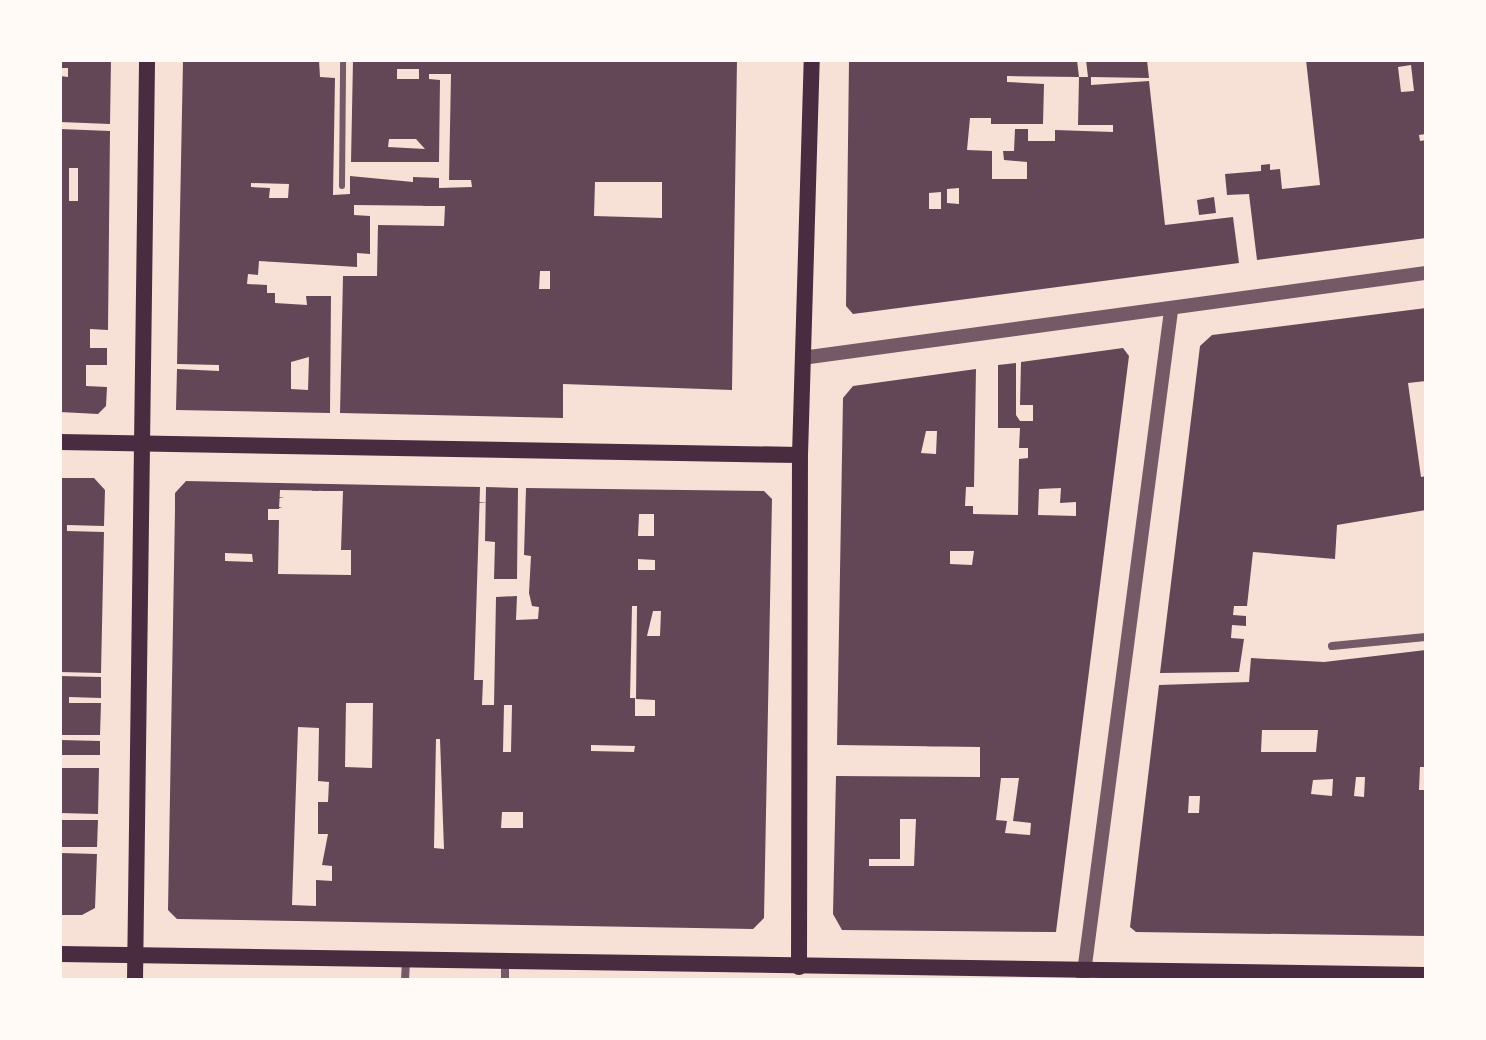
<!DOCTYPE html>
<style>
body{margin:0}
#map{position:relative;width:1486px;height:1040px;overflow:hidden;background:#f7e1d7;font-family:"Open Sans",sans-serif}
div>[style]{position:absolute}
.building>*{inset:0;background:#644757}
.service>*{height:6px;margin:-3px;padding:0 3px;transform-origin:3px;border-radius:3px;background:#755966}
.minor>*{height:8px;margin:-4px;padding:0 4px;transform-origin:4px;border-radius:4px;background:#755966}
.tertiary>*{height:14px;margin:-7px;padding:0 7px;transform-origin:7px;border-radius:7px;background:#755966}
.secondary>*{height:16px;margin:-8px;padding:0 8px;transform-origin:8px;border-radius:8px;background:#4a2c40}
span{translate:-50% -50%;white-space:nowrap;text-align:center;line-height:1.15;-webkit-text-stroke:8px #fffaf5;paint-order:stroke}
.frame{position:absolute;inset:0;border:62px solid #fffaf5;pointer-events:none}
</style>
<div id="map">
<div class="building">
<i style="clip-path:polygon(60px 60px,111px 60px,110px 124px,60px 122px,60px 76px,68px 77px,68px 68px,60px 68px)"></i>
<i style="clip-path:polygon(evenodd,183px 60px,319px 60px,320px 77px,335px 78px,333px 195px,350px 194px,350px 176px,413px 182px,413px 177px,439px 178px,439px 188px,472px 187px,471px 180px,449px 180px,451px 74px,429px 74px,429px 79px,440px 80px,439px 162px,351px 162px,353px 60px,737px 60px,732px 390px,563px 384px,563px 418px,340px 413px,343px 276px,377px 276px,378px 225px,444px 226px,445px 206px,354px 205px,354px 215px,370px 216px,370px 254px,357px 253px,357px 267px,259px 261px,258px 275px,248px 274px,247px 284px,267px 285px,267px 293px,275px 293px,275px 303px,307px 305px,306px 296px,331px 296px,330px 413px,176px 410px,177px 369px,219px 371px,219px 365px,177px 364px,183px 60px,397px 69px,419px 69px,419px 79px,397px 79px,397px 69px,183px 60px,389px 139px,416px 139px,425px 149px,388px 147px,389px 139px,183px 60px,595px 182px,662px 182px,662px 218px,594px 216px,595px 182px,183px 60px,251px 183px,289px 184px,288px 198px,269px 198px,270px 188px,251px 187px,251px 183px,183px 60px,540px 271px,550px 271px,550px 289px,539px 289px,540px 271px,183px 60px,309px 357px,308px 390px,291px 389px,291px 362px,309px 357px)"></i>
<i style="clip-path:polygon(evenodd,849px 60px,1077px 60px,1079px 77px,1088px 77px,1086px 60px,1147px 60px,1149px 78px,1091px 77px,1091px 85px,1149px 81px,1165px 225px,1233px 217px,1239px 263px,853px 314px,846px 306px,849px 60px,1007px 76px,1079px 77px,1078px 125px,1113px 125px,1113px 132px,1055px 130px,1055px 141px,1028px 141px,1028px 129px,1015px 129px,1014px 151px,1003px 151px,1004px 160px,1027px 162px,1027px 179px,992px 179px,992px 151px,967px 150px,970px 118px,991px 118px,991px 124px,1043px 124px,1044px 84px,1007px 82px,1007px 76px,849px 60px,959px 188px,959px 204px,947px 203px,947px 189px,959px 188px,849px 60px,941px 192px,941px 209px,929px 209px,929px 193px,941px 192px)"></i>
<i style="clip-path:polygon(evenodd,1306px 60px,1426px 60px,1426px 134px,1419px 135px,1420px 141px,1426px 140px,1426px 238px,1257px 260px,1249px 194px,1227px 195px,1225px 174px,1261px 171px,1261px 165px,1270px 164px,1270px 170px,1280px 169px,1282px 189px,1320px 185px,1306px 60px,1411px 65px,1414px 91px,1401px 92px,1398px 67px,1411px 65px)"></i>
<i style="clip-path:polygon(evenodd,60px 129px,110px 131px,108px 330px,90px 329px,90px 348px,107px 348px,107px 365px,86px 365px,86px 386px,107px 387px,106px 406px,98px 414px,60px 412px,60px 129px,69px 168px,78px 168px,78px 201px,69px 201px,69px 168px)"></i>
<i style="clip-path:polygon(1214px 197px,1216px 213px,1199px 215px,1197px 200px)"></i>
<i style="clip-path:polygon(1426px 308px,1426px 381px,1408px 383px,1421px 477px,1426px 476px,1426px 510px,1337px 525px,1335px 559px,1253px 552px,1247px 606px,1234px 606px,1233px 615px,1246px 616px,1246px 626px,1232px 625px,1231px 638px,1244px 639px,1239px 672px,1160px 673px,1200px 346px,1212px 335px)"></i>
<i style="clip-path:polygon(evenodd,1123px 348px,1129px 356px,1056px 932px,842px 930px,833px 914px,836px 776px,980px 777px,980px 747px,837px 745px,843px 398px,853px 386px,976px 369px,974px 487px,966px 487px,965px 506px,973px 506px,973px 514px,1018px 515px,1019px 459px,1028px 458px,1028px 448px,1019px 448px,1020px 428px,998px 428px,998px 365px,1016px 363px,1016px 415px,1020px 421px,1033px 421px,1033px 405px,1020px 405px,1021px 362px,1123px 348px,926px 431px,937px 431px,936px 454px,921px 453px,926px 431px,1123px 348px,1061px 488px,1060px 503px,1076px 502px,1076px 516px,1038px 515px,1039px 489px,1061px 488px,1123px 348px,950px 551px,974px 551px,972px 565px,950px 564px,950px 551px,1123px 348px,1001px 778px,1019px 778px,1013px 821px,1031px 823px,1030px 835px,1005px 833px,1007px 821px,996px 820px,1001px 778px,1123px 348px,900px 819px,916px 819px,914px 866px,869px 866px,869px 859px,900px 859px,900px 819px)"></i>
<i style="clip-path:polygon(60px 478px,94px 478px,105px 490px,104px 526px,67px 525px,67px 531px,104px 532px,101px 673px,60px 672px)"></i>
<i style="clip-path:polygon(evenodd,186px 481px,480px 487px,474px 680px,483px 680px,482px 705px,494px 705px,496px 597px,517px 596px,516px 620px,538px 619px,539px 607px,532px 606px,529px 593px,531px 556px,524px 555px,526px 488px,764px 491px,772px 499px,764px 918px,753px 929px,177px 919px,168px 910px,175px 509px,175px 493px,186px 481px,280px 490px,343px 491px,341px 550px,351px 550px,351px 575px,278px 574px,279px 520px,268px 520px,268px 509px,279px 509px,280px 490px,186px 481px,639px 514px,654px 514px,654px 536px,638px 536px,639px 514px,186px 481px,225px 553px,252px 554px,253px 562px,225px 561px,225px 553px,186px 481px,638px 559px,655px 560px,655px 570px,638px 570px,638px 559px,186px 481px,632px 606px,637px 606px,636px 699px,655px 700px,655px 716px,635px 716px,635px 698px,630px 698px,632px 606px,186px 481px,653px 611px,661px 611px,660px 636px,647px 636px,653px 611px,186px 481px,346px 703px,373px 703px,372px 768px,345px 767px,346px 703px,186px 481px,504px 705px,512px 705px,511px 752px,503px 752px,504px 705px,186px 481px,298px 727px,319px 728px,318px 781px,329px 782px,328px 802px,318px 802px,318px 834px,328px 834px,322px 865px,332px 866px,332px 881px,316px 880px,316px 906px,292px 905px,298px 727px,186px 481px,436px 739px,440px 739px,444px 849px,434px 848px,436px 739px,186px 481px,591px 745px,635px 746px,634px 752px,591px 751px,591px 745px,186px 481px,502px 812px,523px 812px,523px 828px,501px 828px,502px 812px)"></i>
<i style="clip-path:polygon(486px 487px,518px 488px,517px 579px,494px 579px,495px 542px,485px 541px)"></i>
<i style="clip-path:polygon(evenodd,1426px 650px,1426px 767px,1420px 767px,1419px 790px,1426px 790px,1426px 936px,1136px 932px,1130px 927px,1159px 685px,1249px 682px,1251px 658px,1324px 662px,1426px 650px,1262px 730px,1318px 730px,1316px 752px,1261px 752px,1262px 730px,1426px 650px,1356px 777px,1365px 777px,1364px 797px,1354px 796px,1356px 777px,1426px 650px,1333px 779px,1332px 796px,1311px 794px,1313px 780px,1333px 779px,1426px 650px,1189px 796px,1200px 796px,1199px 813px,1188px 813px,1189px 796px)"></i>
<i style="clip-path:polygon(60px 676px,101px 677px,101px 698px,69px 697px,69px 703px,101px 703px,100px 735px,60px 735px)"></i>
<i style="clip-path:polygon(60px 740px,100px 741px,100px 755px,60px 755px)"></i>
<i style="clip-path:polygon(60px 768px,99px 768px,98px 814px,60px 813px)"></i>
<i style="clip-path:polygon(60px 820px,98px 820px,97px 847px,60px 847px)"></i>
<i style="clip-path:polygon(60px 853px,97px 854px,95px 908px,82px 915px,60px 915px)"></i>
</div>
<div class="service">
<i style="left:342px;top:186px;width:126px;rotate:-89.5deg"></i>
</div>
<div class="minor">
<i style="left:1332px;top:646px;width:94px;rotate:-5.5deg"></i>
<i style="left:405px;top:980px;width:21px;rotate:-87deg"></i>
<i style="left:505px;top:980px;width:19px;rotate:-90deg"></i>
</div>
<div class="tertiary">
<i style="left:802px;top:358px;width:630px;rotate:-7.76deg"></i>
<i style="left:1083px;top:980px;width:675px;rotate:-82.51deg"></i>
</div>
<div class="secondary">
<i style="left:60px;top:442px;width:740px;rotate:1.01deg"></i>
<i style="left:60px;top:954px;width:1366px;rotate:0.88deg"></i>
<i style="left:799px;top:967px;width:512px;rotate:-89.89deg"></i>
<i style="left:800px;top:455px;width:395px;rotate:-88.3deg"></i>
<i style="left:135px;top:980px;width:920px;rotate:-89.25deg"></i>
</div>
<div class="frame"></div>
</div>
